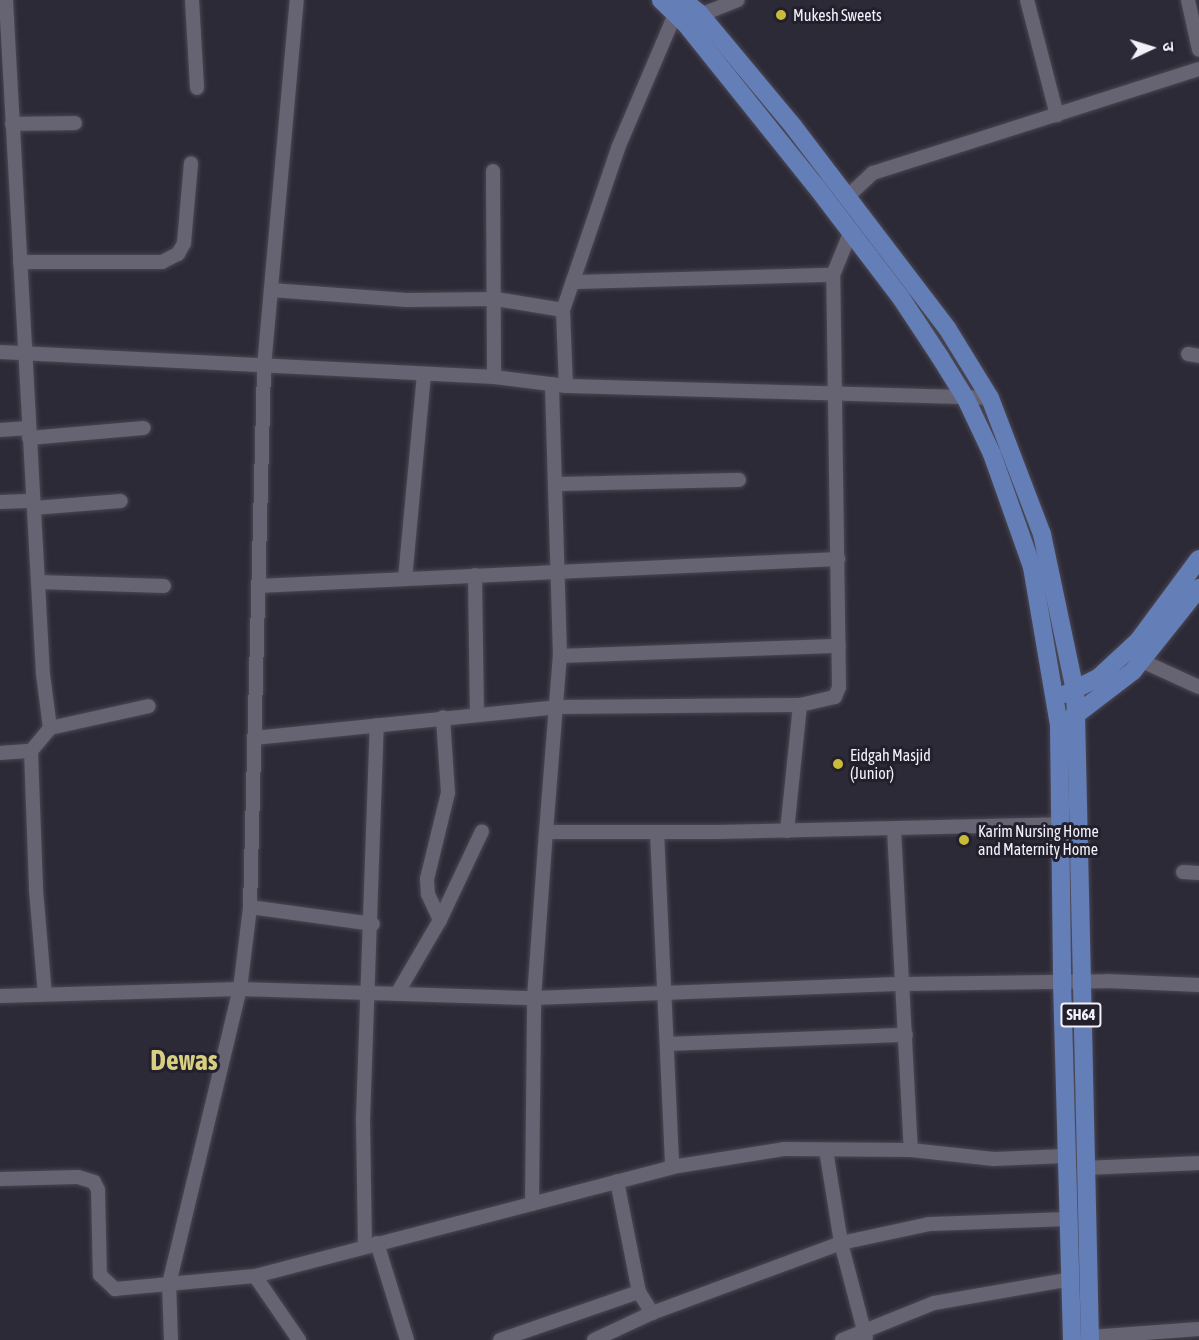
<!DOCTYPE html>
<meta charset="utf-8">
<style>
body{margin:0}
#map{position:relative;width:1199px;height:1340px;overflow:hidden;background:#2d2a37;font-family:"Asap Condensed","Noto Sans Devanagari",sans-serif}
div>[style]{position:absolute}
.roads{filter:drop-shadow(0 0 2px #4a4753) drop-shadow(0 0 2px #4a4753)}
.minor>*{height:14px;margin:-7px;padding:0 7px;transform-origin:7px;border-radius:7px;background:#666372}
.major>*{height:18px;margin:-9px;padding:0 9px;transform-origin:9px;border-radius:9px;background:#647fb7}
.dots>*{width:16px;height:16px;translate:-50% -50%;box-sizing:border-box;border:3px solid #23202d;border-radius:50%}
span{translate:-50% -50%;white-space:nowrap;text-align:center;line-height:1.15;-webkit-text-stroke:6px #23202d;paint-order:stroke}
.shield-label span{padding:2px 4px;background:#23202d;border:2px solid;border-radius:4px;-webkit-text-stroke-width:0}
.shield-label{font-size:15px;color:#f2f0f9;font-weight:700}
.poi-label{font-size:16px;color:#f2f0f9}
.left{translate:0 -50%;text-align:left}
.town-label{font-size:28px;color:#d8cf80;font-weight:700}
.north{position:absolute;left:1121px;top:18px;width:60px;height:60px;-webkit-text-stroke:4px #23202d;paint-order:stroke;rotate:86deg;font-size:16px;font-weight:700;line-height:24px;text-align:center;color:#f2f0f9}
.north::after{content:'';display:block;margin:auto;width:21px;height:27px;background:#f2f0f9;clip-path:polygon(50% 0,100% 100%,50% 72%,0 100%)}
</style>
<div id="map">
<div class="roads">
<div class="minor">
<i style="left:6px;top:0;width:675px;rotate:86.86deg"></i>
<i style="left:43px;top:674px;width:54px;rotate:82.6deg"></i>
<i style="left:50px;top:728px;width:101px;rotate:-12.5deg"></i>
<i style="left:192px;top:0;width:88px;rotate:86.7deg"></i>
<i style="left:1027px;top:0;width:119px;rotate:75.4deg"></i>
<i style="left:1188px;top:0;width:51px;rotate:77.6deg"></i>
<i style="left:693px;top:18px;width:48px;rotate:-21.8deg"></i>
<i style="left:12px;top:124px;width:63px;rotate:-0.9deg"></i>
<i style="left:493px;top:171px;width:206px;rotate:89.7deg"></i>
<i style="left:848px;top:196px;width:34px;rotate:-43deg"></i>
<i style="left:873px;top:173px;width:342px;rotate:-17.7deg"></i>
<i style="left:20px;top:262px;width:142px"></i>
<i style="left:162px;top:262px;width:18px;rotate:-27deg"></i>
<i style="left:178px;top:254px;width:13px;rotate:-61deg"></i>
<i style="left:184px;top:243px;width:80px;rotate:-85deg"></i>
<i style="left:575px;top:282px;width:258px;rotate:-1.6deg"></i>
<i style="left:271px;top:290px;width:136px;rotate:4.2deg"></i>
<i style="left:407px;top:300px;width:89px;rotate:-0.6deg"></i>
<i style="left:496px;top:299px;width:68px;rotate:9.3deg"></i>
<i style="left:0;top:352px;width:495px;rotate:2.9deg"></i>
<i style="left:494px;top:377px;width:73px;rotate:7.1deg"></i>
<i style="left:566px;top:386px;width:424px;rotate:1.6deg"></i>
<i style="left:1188px;top:354px;width:11px;rotate:10deg"></i>
<i style="left:566px;top:386px;width:76px;rotate:-92.3deg"></i>
<i style="left:563px;top:310px;width:171px;rotate:-71.2deg"></i>
<i style="left:618px;top:148px;width:153px;rotate:-66.9deg"></i>
<i style="left:0;top:430px;width:29px;rotate:-4deg"></i>
<i style="left:29px;top:438px;width:115px;rotate:-5deg"></i>
<i style="left:556px;top:484px;width:183px;rotate:-1.3deg"></i>
<i style="left:0;top:502px;width:33px;rotate:-2deg"></i>
<i style="left:34px;top:508px;width:87px;rotate:-4.6deg"></i>
<i style="left:475px;top:575px;width:139px;rotate:89.2deg"></i>
<i style="left:405px;top:579px;width:206px;rotate:-84.7deg"></i>
<i style="left:38px;top:582px;width:126px;rotate:1.8deg"></i>
<i style="left:258px;top:586px;width:581px;rotate:-2.67deg"></i>
<i style="left:560px;top:656px;width:279px;rotate:-2.1deg"></i>
<i style="left:1142px;top:661px;width:63px;rotate:24.5deg"></i>
<i style="left:254px;top:738px;width:306px;rotate:-5.8deg"></i>
<i style="left:558px;top:707px;width:242px;rotate:-0.5deg"></i>
<i style="left:31px;top:751px;width:139px;rotate:87.9deg"></i>
<i style="left:36px;top:890px;width:104px;rotate:85.1deg"></i>
<i style="left:0;top:753px;width:31px;rotate:-4deg"></i>
<i style="left:31px;top:751px;width:30px;rotate:-50deg"></i>
<i style="left:894px;top:829px;width:321px;rotate:87deg"></i>
<i style="left:787px;top:831px;width:127px;rotate:-84.1deg"></i>
<i style="left:800px;top:705px;width:36px;rotate:-13deg"></i>
<i style="left:835px;top:697px;width:11px;rotate:-68deg"></i>
<i style="left:839px;top:687px;width:412px;rotate:-90.8deg"></i>
<i style="left:833px;top:275px;width:48px;rotate:-67.8deg"></i>
<i style="left:546px;top:832px;width:177px;rotate:-85.5deg"></i>
<i style="left:560px;top:656px;width:272px;rotate:-91.7deg"></i>
<i style="left:657px;top:832px;width:335px;rotate:87.4deg"></i>
<i style="left:1183px;top:872px;width:16px;rotate:4deg"></i>
<i style="left:250px;top:907px;width:124px;rotate:7.9deg"></i>
<i style="left:440px;top:920px;width:29px;rotate:-115deg"></i>
<i style="left:428px;top:894px;width:15px;rotate:-94deg"></i>
<i style="left:427px;top:879px;width:89px;rotate:-76.3deg"></i>
<i style="left:448px;top:793px;width:76px;rotate:-93.8deg"></i>
<i style="left:398px;top:992px;width:83px;rotate:-59.7deg"></i>
<i style="left:440px;top:920px;width:98px;rotate:-64.7deg"></i>
<i style="left:0;top:996px;width:240px;rotate:-1.7deg"></i>
<i style="left:240px;top:989px;width:294px;rotate:1.8deg"></i>
<i style="left:534px;top:998px;width:369px;rotate:-2.2deg"></i>
<i style="left:903px;top:984px;width:204px;rotate:-0.8deg"></i>
<i style="left:1107px;top:981px;width:92px;rotate:2.5deg"></i>
<i style="left:667px;top:1044px;width:239px;rotate:-2.2deg"></i>
<i style="left:826px;top:1150px;width:94px;rotate:80.8deg"></i>
<i style="left:841px;top:1243px;width:98px;rotate:75.3deg"></i>
<i style="left:1085px;top:1168px;width:114px;rotate:-2.5deg"></i>
<i style="left:0;top:1179px;width:78px;rotate:-1.5deg"></i>
<i style="left:78px;top:1177px;width:17px;rotate:17deg"></i>
<i style="left:94px;top:1182px;width:9px;rotate:63deg"></i>
<i style="left:98px;top:1190px;width:85px;rotate:88.7deg"></i>
<i style="left:100px;top:1275px;width:21px;rotate:43deg"></i>
<i style="left:115px;top:1289px;width:141px;rotate:-5.3deg"></i>
<i style="left:255px;top:1276px;width:431px;rotate:-14.6deg"></i>
<i style="left:672px;top:1167px;width:113px;rotate:-9.1deg"></i>
<i style="left:784px;top:1149px;width:127px;rotate:0.5deg"></i>
<i style="left:911px;top:1150px;width:83px;rotate:6.2deg"></i>
<i style="left:994px;top:1159px;width:72px;rotate:-2.4deg"></i>
<i style="left:617px;top:1181px;width:113px;rotate:78.8deg"></i>
<i style="left:532px;top:1204px;width:206px;rotate:-89.4deg"></i>
<i style="left:534px;top:998px;width:166px;rotate:-85.9deg"></i>
<i style="left:546px;top:832px;width:171px"></i>
<i style="left:717px;top:832px;width:344px;rotate:-1.3deg"></i>
<i style="left:377px;top:1243px;width:102px;rotate:72.8deg"></i>
<i style="left:365px;top:1247px;width:128px;rotate:-90.9deg"></i>
<i style="left:363px;top:1119px;width:394px;rotate:-88deg"></i>
<i style="left:255px;top:1276px;width:78px;rotate:55.5deg"></i>
<i style="left:1090px;top:1337px;width:109px;rotate:-4.2deg"></i>
<i style="left:171px;top:1340px;width:56px;rotate:-92deg"></i>
<i style="left:169px;top:1284px;width:303px;rotate:-76.5deg"></i>
<i style="left:240px;top:989px;width:83px;rotate:-83deg"></i>
<i style="left:250px;top:907px;width:540px;rotate:-88.51deg"></i>
<i style="left:264px;top:367px;width:368px;rotate:-84.9deg"></i>
<i style="left:500px;top:1340px;width:147px;rotate:-19.1deg"></i>
<i style="left:639px;top:1292px;width:25px;rotate:58deg"></i>
<i style="left:594px;top:1340px;width:64px;rotate:-25deg"></i>
<i style="left:652px;top:1313px;width:202px;rotate:-20.3deg"></i>
<i style="left:841px;top:1243px;width:91px;rotate:-12.1deg"></i>
<i style="left:930px;top:1224px;width:138px;rotate:-2.1deg"></i>
<i style="left:842px;top:1340px;width:99px;rotate:-21.9deg"></i>
<i style="left:934px;top:1303px;width:139px;rotate:-9.9deg"></i>
</div>
<div class="major">
<i style="left:661px;top:0;width:33px;rotate:44deg"></i>
<i style="left:685px;top:23px;width:208px;rotate:51.3deg"></i>
<i style="left:815px;top:185px;width:142px;rotate:52.7deg"></i>
<i style="left:901px;top:298px;width:71px;rotate:56.5deg"></i>
<i style="left:940px;top:357px;width:49px;rotate:58.2deg"></i>
<i style="left:966px;top:399px;width:61px;rotate:64.7deg"></i>
<i style="left:992px;top:454px;width:120px;rotate:70.5deg"></i>
<i style="left:1032px;top:567px;width:160px;rotate:80.3deg"></i>
<i style="left:1059px;top:725px;width:257px;rotate:89.3deg"></i>
<i style="left:1062px;top:982px;width:358px;rotate:88.4deg"></i>
<i style="left:683px;top:0;width:21px;rotate:39deg"></i>
<i style="left:699px;top:13px;width:147px;rotate:50.2deg"></i>
<i style="left:793px;top:126px;width:254px;rotate:52.7deg"></i>
<i style="left:947px;top:328px;width:82px;rotate:58.4deg"></i>
<i style="left:990px;top:398px;width:146px;rotate:69.1deg"></i>
<i style="left:1042px;top:534px;width:159px;rotate:78.1deg"></i>
<i style="left:1075px;top:690px;width:25px;rotate:88deg"></i>
<i style="left:1076px;top:715px;width:625px;rotate:88.72deg"></i>
<i style="left:1066px;top:694px;width:37px;rotate:-27deg"></i>
<i style="left:1099px;top:677px;width:53px;rotate:-42.7deg"></i>
<i style="left:1138px;top:641px;width:102px;rotate:-53.4deg"></i>
<i style="left:1069px;top:720px;width:81px;rotate:-37.4deg"></i>
<i style="left:1133px;top:671px;width:106px;rotate:-51.5deg"></i>
</div>
</div>
<div class="dots">
<i style="left:781px;top:15px;background:#c9ba3a"></i>
<i style="left:838px;top:764px;background:#c9ba3a"></i>
<i style="left:964px;top:840px;background:#c9ba3a"></i>
</div>
<div class="shield-label">
<span style="left:1081px;top:1015px">SH64</span>
</div>
<div class="poi-label">
<span class="left" style="left:793px;top:15px">Mukesh Sweets</span>
<span class="left" style="left:850px;top:764px">Eidgah Masjid<br>(Junior)</span>
<span class="left" style="left:978px;top:840px">Karim Nursing Home<br>and Maternity Home</span>
</div>
<div class="town-label">
<span style="left:184px;top:1060px">Dewas</span>
</div>
<div class="north">उ</div>
</div>
